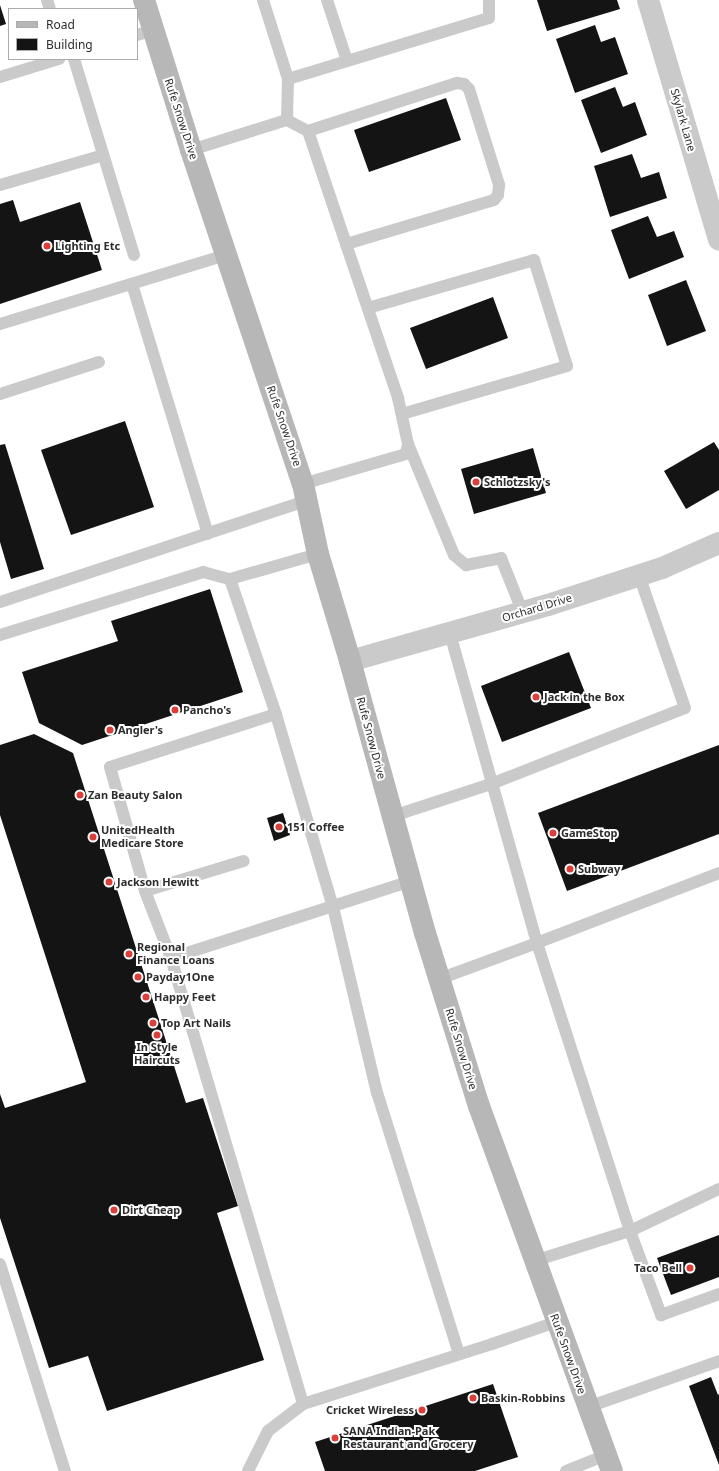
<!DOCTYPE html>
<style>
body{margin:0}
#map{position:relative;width:719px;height:1471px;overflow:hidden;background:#fff;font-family:"Noto Sans",sans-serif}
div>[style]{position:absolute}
.building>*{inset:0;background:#141414}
.service>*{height:12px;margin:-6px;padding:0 6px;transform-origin:6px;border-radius:6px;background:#cacaca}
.minor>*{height:22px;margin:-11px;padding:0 11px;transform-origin:11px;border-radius:11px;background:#cacaca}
.secondary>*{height:22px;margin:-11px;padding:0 11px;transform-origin:11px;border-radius:11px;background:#b7b7b7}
.dots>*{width:11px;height:11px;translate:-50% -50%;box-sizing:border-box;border:2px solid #fff;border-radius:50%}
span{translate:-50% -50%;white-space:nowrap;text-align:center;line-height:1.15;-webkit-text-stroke:4px #fff;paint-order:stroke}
.street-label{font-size:11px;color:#2d2d2d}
.poi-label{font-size:11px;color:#2d2d2d;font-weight:700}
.left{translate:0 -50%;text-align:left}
.right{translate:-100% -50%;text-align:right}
.legend{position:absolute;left:8px;top:8px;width:130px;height:52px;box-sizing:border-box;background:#fff;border:1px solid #ababab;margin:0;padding:5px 7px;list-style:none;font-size:12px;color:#2d2d2d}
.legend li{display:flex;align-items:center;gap:8px;height:20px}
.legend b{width:20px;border:1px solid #ababab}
</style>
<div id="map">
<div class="building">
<i style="clip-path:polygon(537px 0,617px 0,620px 9px,547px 31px)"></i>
<i style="clip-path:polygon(0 5px,6px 24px,0 26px)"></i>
<i style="clip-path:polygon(595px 25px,601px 42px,615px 37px,628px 74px,575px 93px,556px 39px)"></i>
<i style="clip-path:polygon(615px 87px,623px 107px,635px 102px,647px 135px,601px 153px,581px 100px)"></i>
<i style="clip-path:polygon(446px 98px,461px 140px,369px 172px,354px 130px)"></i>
<i style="clip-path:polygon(632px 154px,641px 178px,659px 172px,667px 198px,610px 217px,594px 166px)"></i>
<i style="clip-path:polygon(13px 200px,20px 222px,80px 202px,102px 270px,0 304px,0 204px)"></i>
<i style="clip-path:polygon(648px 216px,657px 237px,674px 231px,684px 257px,629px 279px,611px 230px)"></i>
<i style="clip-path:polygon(686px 280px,706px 331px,667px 346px,648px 295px)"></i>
<i style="clip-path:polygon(493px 297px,508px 338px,426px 369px,410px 328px)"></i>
<i style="clip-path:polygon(125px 421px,154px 507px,71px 535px,41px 450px)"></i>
<i style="clip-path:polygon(714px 442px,719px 450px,719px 490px,686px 509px,664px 471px)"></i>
<i style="clip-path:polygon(5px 444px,44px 569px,11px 579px,0 542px,0 445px)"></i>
<i style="clip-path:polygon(533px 448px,546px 493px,474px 514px,461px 469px)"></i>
<i style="clip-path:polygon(210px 589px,243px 692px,82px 745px,39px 723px,22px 672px,118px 641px,111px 621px)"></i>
<i style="clip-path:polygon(569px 652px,591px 708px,502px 742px,481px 686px)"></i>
<i style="clip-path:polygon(34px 734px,73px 753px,186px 1103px,203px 1098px,238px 1206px,217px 1213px,264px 1360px,107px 1411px,88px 1356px,49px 1368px,0 1218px,0 1094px,5px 1108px,86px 1082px,0 815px,0 745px)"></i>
<i style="clip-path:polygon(719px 745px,719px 834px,567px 891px,538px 813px)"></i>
<i style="clip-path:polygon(283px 813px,290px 835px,274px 841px,267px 818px)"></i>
<i style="clip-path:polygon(719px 1235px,719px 1277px,671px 1295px,657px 1258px)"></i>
<i style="clip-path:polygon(711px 1377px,718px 1395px,719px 1394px,719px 1465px,689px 1386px)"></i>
<i style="clip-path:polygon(493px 1384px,518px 1457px,475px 1471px,325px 1471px,315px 1442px)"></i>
</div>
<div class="service">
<i style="left:47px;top:0;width:9px;rotate:72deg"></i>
<i style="left:263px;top:0;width:83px;rotate:72.4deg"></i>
<i style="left:327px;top:0;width:64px;rotate:71.8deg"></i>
<i style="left:137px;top:35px;width:17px;rotate:-17deg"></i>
<i style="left:74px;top:59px;width:205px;rotate:73deg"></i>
<i style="left:0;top:77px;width:62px;rotate:-17deg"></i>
<i style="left:287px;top:120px;width:41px;rotate:-88.6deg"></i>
<i style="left:288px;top:79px;width:210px;rotate:-16.9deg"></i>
<i style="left:489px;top:18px;width:18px;rotate:-90deg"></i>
<i style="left:308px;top:131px;width:157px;rotate:-17.9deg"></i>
<i style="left:457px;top:83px;width:7px;rotate:8deg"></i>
<i style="left:464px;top:84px;width:7px;rotate:45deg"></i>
<i style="left:469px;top:89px;width:101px;rotate:72.6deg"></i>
<i style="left:499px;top:185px;width:10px;rotate:96deg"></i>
<i style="left:498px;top:195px;width:6px;rotate:129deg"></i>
<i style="left:494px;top:200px;width:154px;rotate:163.4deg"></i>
<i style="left:191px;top:150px;width:101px;rotate:-17.4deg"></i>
<i style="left:287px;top:120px;width:24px;rotate:28deg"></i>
<i style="left:308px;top:131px;width:119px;rotate:71.4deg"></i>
<i style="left:346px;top:244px;width:163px;rotate:71.3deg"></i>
<i style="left:398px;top:398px;width:47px;rotate:77.7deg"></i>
<i style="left:408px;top:444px;width:10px;rotate:101deg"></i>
<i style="left:406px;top:454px;width:107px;rotate:163.8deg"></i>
<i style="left:0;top:185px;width:107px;rotate:-16.2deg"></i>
<i style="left:132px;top:284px;width:261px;rotate:73.1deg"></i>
<i style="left:368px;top:308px;width:173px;rotate:-16.1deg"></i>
<i style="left:534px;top:260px;width:111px;rotate:72.7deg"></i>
<i style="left:567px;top:366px;width:172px;rotate:163.8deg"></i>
<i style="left:0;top:324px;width:236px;rotate:-17deg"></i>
<i style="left:0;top:394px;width:104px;rotate:-17.9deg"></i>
<i style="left:408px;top:444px;width:120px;rotate:67.5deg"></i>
<i style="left:454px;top:555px;width:16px;rotate:40deg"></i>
<i style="left:466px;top:565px;width:36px;rotate:-11deg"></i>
<i style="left:501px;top:558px;width:59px;rotate:68.2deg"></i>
<i style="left:230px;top:579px;width:143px;rotate:71.2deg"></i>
<i style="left:0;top:602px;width:322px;rotate:-18.3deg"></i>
<i style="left:0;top:635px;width:213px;rotate:-17.2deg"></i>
<i style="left:203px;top:572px;width:28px;rotate:15deg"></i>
<i style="left:230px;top:579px;width:91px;rotate:-15.9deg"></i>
<i style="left:393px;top:816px;width:103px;rotate:-18.1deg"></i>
<i style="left:491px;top:784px;width:208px;rotate:-21.4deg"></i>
<i style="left:685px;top:708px;width:141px;rotate:-109.1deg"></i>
<i style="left:719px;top:873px;width:195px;rotate:159deg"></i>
<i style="left:537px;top:943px;width:303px;rotate:72.1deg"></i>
<i style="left:630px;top:1231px;width:98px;rotate:-25.3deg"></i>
<i style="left:145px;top:891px;width:103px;rotate:-16.9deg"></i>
<i style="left:171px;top:958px;width:252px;rotate:-17.8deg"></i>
<i style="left:439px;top:979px;width:104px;rotate:-20.2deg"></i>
<i style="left:537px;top:943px;width:322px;rotate:-105.7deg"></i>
<i style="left:534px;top:1261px;width:101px;rotate:-17.4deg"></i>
<i style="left:630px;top:1231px;width:90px;rotate:69.7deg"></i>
<i style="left:661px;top:1315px;width:62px;rotate:-19.9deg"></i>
<i style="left:0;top:1264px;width:217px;rotate:72.6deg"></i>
<i style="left:459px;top:1354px;width:274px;rotate:-107.4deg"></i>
<i style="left:377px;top:1093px;width:191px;rotate:-103.3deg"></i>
<i style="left:333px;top:907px;width:201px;rotate:-106.5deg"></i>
<i style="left:276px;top:714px;width:174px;rotate:162.3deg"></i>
<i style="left:110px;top:767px;width:129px;rotate:74.2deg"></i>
<i style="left:145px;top:891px;width:72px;rotate:68.8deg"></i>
<i style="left:171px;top:958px;width:465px;rotate:73.5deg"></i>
<i style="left:303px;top:1404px;width:198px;rotate:-17.6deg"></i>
<i style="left:492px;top:1344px;width:68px;rotate:-19deg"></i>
<i style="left:588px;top:1407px;width:139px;rotate:-19.3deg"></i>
<i style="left:248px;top:1471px;width:45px;rotate:-63.4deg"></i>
<i style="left:268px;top:1431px;width:44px;rotate:-37.6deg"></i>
<i style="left:566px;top:1471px;width:43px;rotate:-21.8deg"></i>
</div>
<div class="minor">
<i style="left:648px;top:0;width:250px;rotate:73.5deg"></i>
<i style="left:350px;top:661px;width:206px;rotate:-15.8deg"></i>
<i style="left:548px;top:605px;width:120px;rotate:-18deg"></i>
<i style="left:662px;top:568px;width:62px;rotate:-23.7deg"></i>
</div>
<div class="secondary">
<i style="left:144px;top:0;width:157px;rotate:72.6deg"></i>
<i style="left:191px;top:150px;width:352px;rotate:71.5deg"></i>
<i style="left:303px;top:484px;width:72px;rotate:77.9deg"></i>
<i style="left:318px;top:554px;width:112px;rotate:73.3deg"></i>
<i style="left:350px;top:661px;width:282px;rotate:74.6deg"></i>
<i style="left:425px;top:933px;width:181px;rotate:72.7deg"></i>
<i style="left:479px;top:1106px;width:388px;rotate:70deg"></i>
</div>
<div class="dots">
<i style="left:47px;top:246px;background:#da4039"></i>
<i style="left:476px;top:482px;background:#da4039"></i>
<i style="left:536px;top:697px;background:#da4039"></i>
<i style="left:175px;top:710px;background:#da4039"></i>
<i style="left:110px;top:730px;background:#da4039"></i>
<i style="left:80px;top:795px;background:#da4039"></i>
<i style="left:279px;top:827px;background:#da4039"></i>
<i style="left:553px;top:833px;background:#da4039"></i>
<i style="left:93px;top:837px;background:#da4039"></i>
<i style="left:570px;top:869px;background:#da4039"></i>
<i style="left:109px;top:882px;background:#da4039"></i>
<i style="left:129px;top:954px;background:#da4039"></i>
<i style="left:138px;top:977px;background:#da4039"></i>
<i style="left:146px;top:997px;background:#da4039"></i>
<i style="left:153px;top:1023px;background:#da4039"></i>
<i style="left:157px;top:1035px;background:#da4039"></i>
<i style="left:114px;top:1210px;background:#da4039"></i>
<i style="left:690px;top:1268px;background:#da4039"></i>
<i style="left:473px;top:1398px;background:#da4039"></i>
<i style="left:422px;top:1410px;background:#da4039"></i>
<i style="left:335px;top:1438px;background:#da4039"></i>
</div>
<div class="street-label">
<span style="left:181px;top:119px;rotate:72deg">Rufe Snow Drive</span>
<span style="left:683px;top:120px;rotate:74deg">Skylark Lane</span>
<span style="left:284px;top:426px;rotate:71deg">Rufe Snow Drive</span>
<span style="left:537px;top:608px;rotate:-17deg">Orchard Drive</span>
<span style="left:371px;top:738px;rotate:75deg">Rufe Snow Drive</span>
<span style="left:461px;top:1049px;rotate:73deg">Rufe Snow Drive</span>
<span style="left:568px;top:1354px;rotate:70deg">Rufe Snow Drive</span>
</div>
<div class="poi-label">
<span class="left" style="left:55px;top:246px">Lighting Etc</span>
<span class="left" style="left:484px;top:482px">Schlotzsky's</span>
<span class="left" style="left:544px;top:697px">Jack in the Box</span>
<span class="left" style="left:183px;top:710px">Pancho's</span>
<span class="left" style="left:118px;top:730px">Angler's</span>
<span class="left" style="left:88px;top:795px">Zan Beauty Salon</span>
<span class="left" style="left:287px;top:827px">151 Coffee</span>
<span class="left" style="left:101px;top:837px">UnitedHealth<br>Medicare Store</span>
<span class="left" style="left:561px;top:833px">GameStop</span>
<span class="left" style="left:578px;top:869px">Subway</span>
<span class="left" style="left:117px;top:882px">Jackson Hewitt</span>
<span class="left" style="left:137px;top:954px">Regional<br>Finance Loans</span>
<span class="left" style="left:146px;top:977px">Payday1One</span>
<span class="left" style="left:154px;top:997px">Happy Feet</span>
<span class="left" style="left:161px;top:1023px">Top Art Nails</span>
<span style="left:157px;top:1054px">In Style<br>Haircuts</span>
<span class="left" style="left:122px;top:1210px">Dirt Cheap</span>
<span class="right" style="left:682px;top:1268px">Taco Bell</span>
<span class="left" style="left:481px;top:1398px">Baskin-Robbins</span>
<span class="right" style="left:414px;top:1410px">Cricket Wireless</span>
<span class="left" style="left:343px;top:1438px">SANA Indian-Pak<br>Restaurant and Grocery</span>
</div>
<ul class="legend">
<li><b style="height:5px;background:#b7b7b7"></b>Road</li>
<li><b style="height:11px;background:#141414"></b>Building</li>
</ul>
</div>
